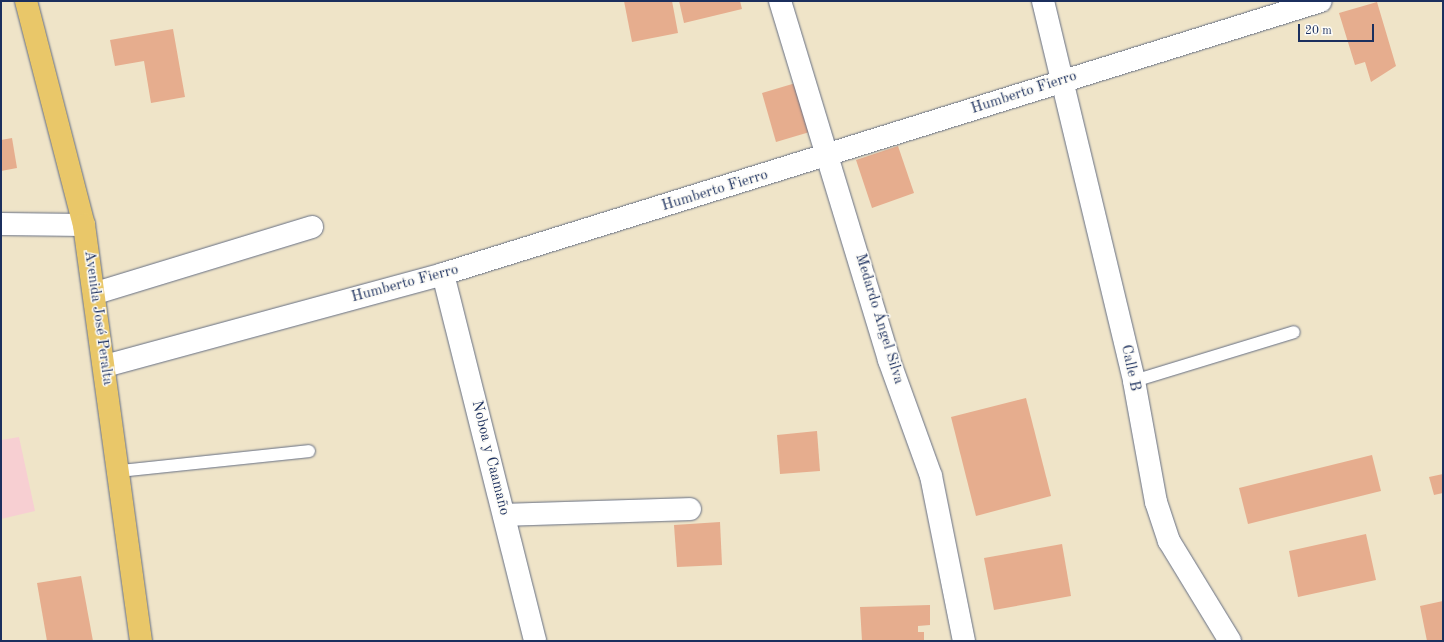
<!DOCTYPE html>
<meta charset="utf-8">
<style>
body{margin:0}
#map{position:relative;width:1444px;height:642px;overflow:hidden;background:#efe4c8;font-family:"Old Standard TT",serif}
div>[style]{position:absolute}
.built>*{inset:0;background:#f7cfd2}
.building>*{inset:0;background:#e6ad8e}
.roads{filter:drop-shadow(0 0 1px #656e83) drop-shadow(0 0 1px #656e83)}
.service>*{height:12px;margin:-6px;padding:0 6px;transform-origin:6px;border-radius:6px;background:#fff}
.minor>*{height:22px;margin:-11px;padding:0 11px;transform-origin:11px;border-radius:11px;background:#fff}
.trunk>*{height:22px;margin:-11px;padding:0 11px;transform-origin:11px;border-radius:11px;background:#e9c769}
span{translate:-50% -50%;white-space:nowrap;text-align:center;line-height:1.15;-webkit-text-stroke:3px #fdfcf7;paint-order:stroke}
.street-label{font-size:15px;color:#1b2f5e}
.frame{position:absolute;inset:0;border:2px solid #1b2f5e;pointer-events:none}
.scale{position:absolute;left:1298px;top:24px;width:76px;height:18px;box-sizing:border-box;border:2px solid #1b2f5e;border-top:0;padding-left:5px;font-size:12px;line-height:14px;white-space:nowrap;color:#1b2f5e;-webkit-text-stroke:3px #fdfcf7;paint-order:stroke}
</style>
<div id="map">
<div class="built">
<i style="clip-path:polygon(19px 437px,35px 511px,1px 519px,1px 440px)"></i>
</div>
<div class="building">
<i style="clip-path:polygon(624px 1px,672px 1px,678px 33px,632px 42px)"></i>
<i style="clip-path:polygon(679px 1px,740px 1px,742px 9px,684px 23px)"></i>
<i style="clip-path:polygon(1377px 2px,1396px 66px,1371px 82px,1365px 62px,1355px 65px,1339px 13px)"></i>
<i style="clip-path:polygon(173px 29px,185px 97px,151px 103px,144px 61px,115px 66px,110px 40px)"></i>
<i style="clip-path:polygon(799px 82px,813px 131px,776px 142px,762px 93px)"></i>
<i style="clip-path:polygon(12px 138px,17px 168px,1px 171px,1px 140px)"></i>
<i style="clip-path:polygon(898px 146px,914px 193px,872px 208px,856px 160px)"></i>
<i style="clip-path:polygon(1026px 398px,1051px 496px,976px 516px,951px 417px)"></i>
<i style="clip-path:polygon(817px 431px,820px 471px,780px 474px,777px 435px)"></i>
<i style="clip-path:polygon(1372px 455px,1381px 491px,1248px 524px,1239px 488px)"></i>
<i style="clip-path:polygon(1443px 474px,1443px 493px,1434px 495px,1429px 477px)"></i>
<i style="clip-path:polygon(720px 522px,722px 565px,677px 567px,674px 525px)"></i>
<i style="clip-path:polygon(1366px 534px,1376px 580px,1298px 597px,1289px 551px)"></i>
<i style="clip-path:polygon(1062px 544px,1071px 596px,994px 610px,984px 558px)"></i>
<i style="clip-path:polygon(81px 576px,93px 641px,47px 641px,37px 583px)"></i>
<i style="clip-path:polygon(1443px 601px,1443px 641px,1427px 641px,1420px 606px)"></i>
<i style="clip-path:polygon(930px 605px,930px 625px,918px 626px,918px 632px,924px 632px,924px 641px,862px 641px,860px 607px)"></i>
</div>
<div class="roads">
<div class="service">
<i style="left:1134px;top:381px;width:167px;rotate:-17deg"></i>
<i style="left:120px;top:471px;width:190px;rotate:-6deg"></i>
</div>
<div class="minor">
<i style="left:780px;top:1px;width:375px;rotate:73.1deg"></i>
<i style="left:889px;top:360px;width:123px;rotate:70.1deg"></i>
<i style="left:931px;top:476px;width:168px;rotate:78.7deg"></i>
<i style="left:1043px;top:1px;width:391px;rotate:76.5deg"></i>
<i style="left:1134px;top:381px;width:123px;rotate:79.7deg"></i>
<i style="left:1156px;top:502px;width:41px;rotate:71.6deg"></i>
<i style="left:1169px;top:541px;width:117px;rotate:58.6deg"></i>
<i style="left:1px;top:224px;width:83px;rotate:0.7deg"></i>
<i style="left:443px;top:274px;width:378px;rotate:75.9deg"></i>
<i style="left:96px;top:293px;width:226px;rotate:-17deg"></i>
<i style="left:105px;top:366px;width:350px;rotate:-15.2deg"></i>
<i style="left:443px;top:274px;width:919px;rotate:-17.27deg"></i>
<i style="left:504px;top:515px;width:186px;rotate:-1.8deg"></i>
</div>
<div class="trunk">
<i style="left:26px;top:1px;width:231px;rotate:75.5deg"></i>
<i style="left:84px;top:225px;width:420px;rotate:82.2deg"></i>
</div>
</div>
<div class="street-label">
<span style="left:1024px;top:93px;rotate:-18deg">Humberto Fierro</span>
<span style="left:715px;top:191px;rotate:-17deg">Humberto Fierro</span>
<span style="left:405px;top:284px;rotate:-15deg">Humberto Fierro</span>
<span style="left:98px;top:318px;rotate:82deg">Avenida José Peralta</span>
<span style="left:879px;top:319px;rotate:73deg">Medardo Ángel Silva</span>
<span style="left:1130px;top:368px;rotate:78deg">Calle B</span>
<span style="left:490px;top:458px;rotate:76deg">Noboa y Caamaño</span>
</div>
<div class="frame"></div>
<div class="scale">20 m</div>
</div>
